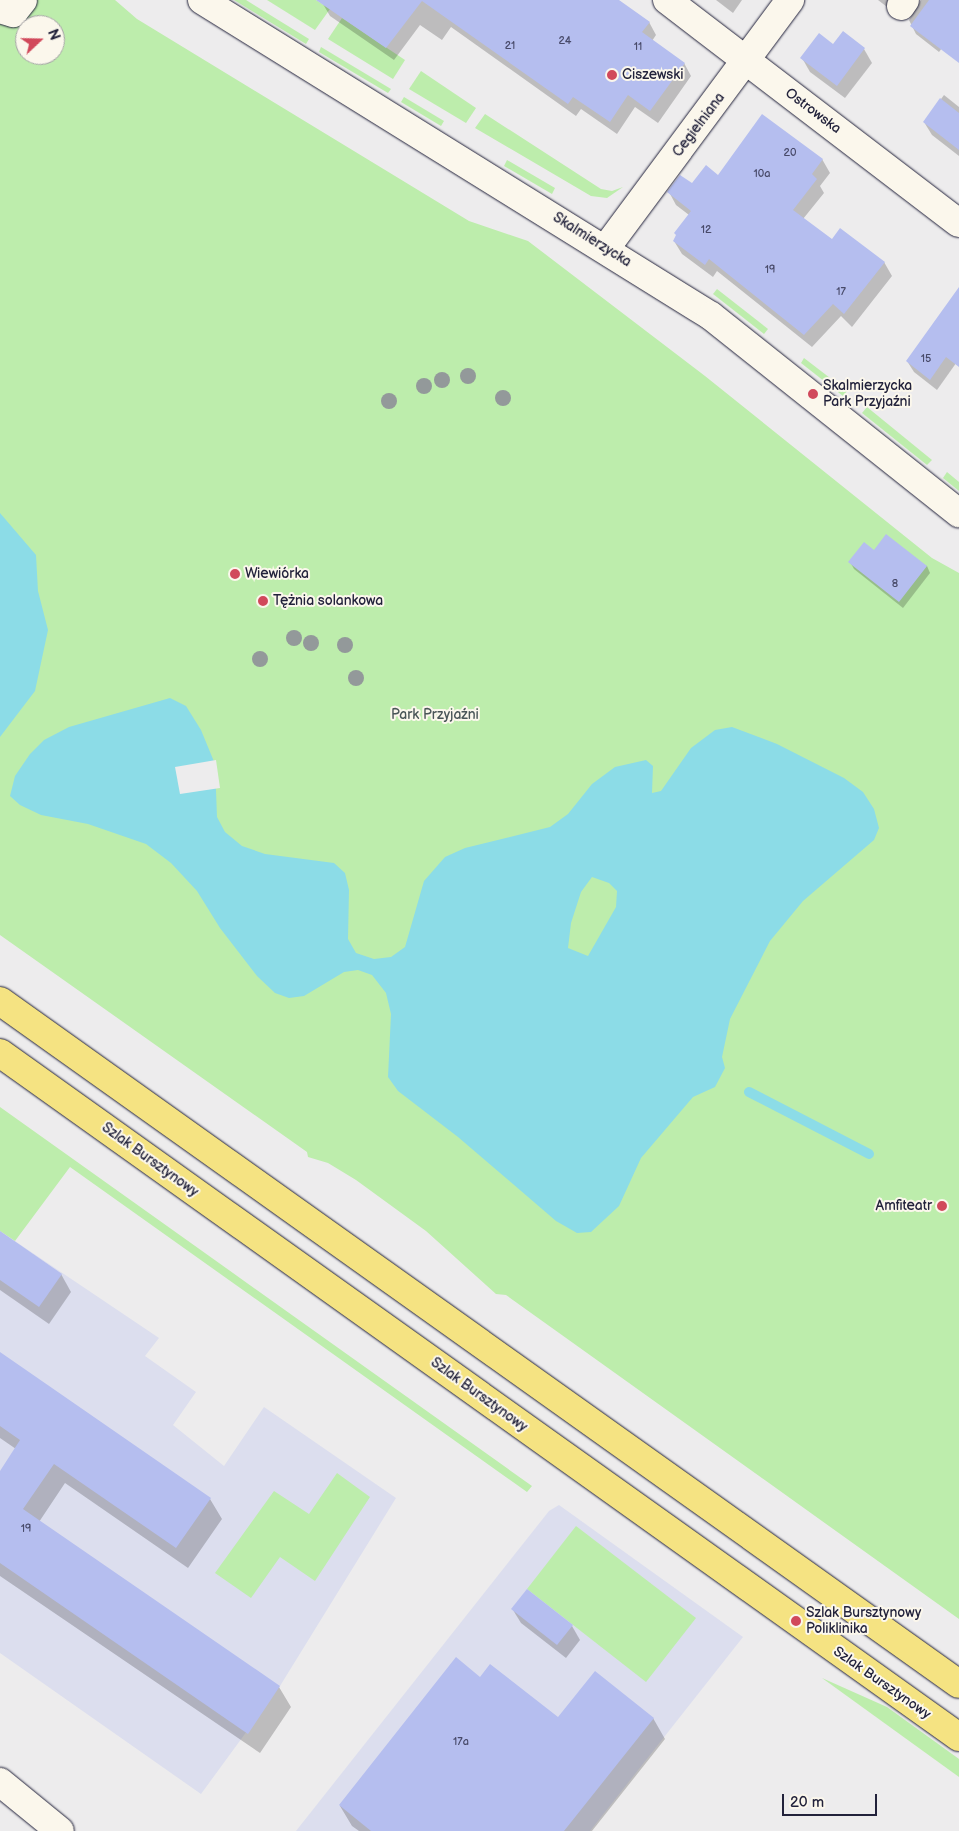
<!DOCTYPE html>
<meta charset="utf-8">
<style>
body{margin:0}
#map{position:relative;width:959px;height:1831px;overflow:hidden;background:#edeced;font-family:"Balsamiq Sans",sans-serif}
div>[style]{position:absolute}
.built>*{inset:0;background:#dcdeee}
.green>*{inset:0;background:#bdedac}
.water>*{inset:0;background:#8cdce7}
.pier>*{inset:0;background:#edeced}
.shadow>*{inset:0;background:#0003}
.stream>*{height:10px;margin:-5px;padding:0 5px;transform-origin:5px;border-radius:5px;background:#8cdce7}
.building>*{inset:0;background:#b5beef}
.roads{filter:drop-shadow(0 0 1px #22223b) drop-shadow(0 0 1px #22223b)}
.minor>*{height:28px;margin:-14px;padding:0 14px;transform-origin:14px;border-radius:14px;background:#fbf7ec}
.major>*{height:28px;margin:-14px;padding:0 14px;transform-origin:14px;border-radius:14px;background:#f5e382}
.trees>*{width:16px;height:16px;margin:-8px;border-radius:50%;background:#93999a}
.dots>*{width:14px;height:14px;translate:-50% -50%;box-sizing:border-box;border:2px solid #fbf7ec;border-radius:50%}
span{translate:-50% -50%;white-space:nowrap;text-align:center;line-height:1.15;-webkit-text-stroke:4px #fbf7ec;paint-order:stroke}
.number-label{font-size:11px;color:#474968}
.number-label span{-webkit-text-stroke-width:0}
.poi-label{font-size:14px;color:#22223b}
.left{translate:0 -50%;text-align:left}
.right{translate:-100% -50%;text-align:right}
.street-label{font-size:14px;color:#22223b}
.park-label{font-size:14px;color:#495557}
.north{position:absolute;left:15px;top:15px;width:50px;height:50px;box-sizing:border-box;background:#fbf7ec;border:1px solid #a4a2a5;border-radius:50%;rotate:69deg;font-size:14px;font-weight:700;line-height:20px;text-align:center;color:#22223b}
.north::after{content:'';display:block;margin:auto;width:18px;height:22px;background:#d1495b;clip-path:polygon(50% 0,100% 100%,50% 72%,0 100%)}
.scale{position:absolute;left:782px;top:1794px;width:95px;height:22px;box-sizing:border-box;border:2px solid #22223b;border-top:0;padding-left:6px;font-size:15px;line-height:18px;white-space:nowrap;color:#22223b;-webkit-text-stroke:4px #fbf7ec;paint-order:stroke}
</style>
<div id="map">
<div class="built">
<i style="clip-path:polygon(0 1231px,159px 1338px,145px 1356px,196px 1392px,173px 1425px,224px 1466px,264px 1407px,396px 1498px,280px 1686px,201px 1794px,0 1653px)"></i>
<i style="clip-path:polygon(559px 1505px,743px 1637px,590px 1831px,296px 1831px,549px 1511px)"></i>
</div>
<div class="green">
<i style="clip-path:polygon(evenodd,0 0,115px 0,137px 19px,469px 221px,528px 241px,705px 376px,932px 558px,959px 573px,959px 1619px,506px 1295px,496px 1294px,426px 1231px,356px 1180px,328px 1163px,308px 1157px,307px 1152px,0 935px,0 0,25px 25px,55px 25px,55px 55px,25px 55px,25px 25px)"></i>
<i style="clip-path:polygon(234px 0,246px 0,309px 39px,306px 44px)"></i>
<i style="clip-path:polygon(267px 0,316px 0,330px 9px,315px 30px)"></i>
<i style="clip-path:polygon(342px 18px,405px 60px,393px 79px,328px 39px)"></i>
<i style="clip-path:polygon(321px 47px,391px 89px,388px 93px,319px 52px)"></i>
<i style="clip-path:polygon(421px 71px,476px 108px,466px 123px,409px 89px)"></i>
<i style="clip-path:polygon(404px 97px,444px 121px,441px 126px,401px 102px)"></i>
<i style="clip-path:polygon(485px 114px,601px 189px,612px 191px,623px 187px,607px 198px,591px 196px,475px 128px)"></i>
<i style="clip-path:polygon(507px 160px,555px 188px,552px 194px,504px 166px)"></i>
<i style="clip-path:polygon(717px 289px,768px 329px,764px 334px,713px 294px)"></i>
<i style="clip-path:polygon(804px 358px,847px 391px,843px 396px,801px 363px)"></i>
<i style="clip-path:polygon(867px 407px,932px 460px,927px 465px,862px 413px)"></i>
<i style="clip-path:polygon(947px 472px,959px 482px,959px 491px,943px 478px)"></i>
<i style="clip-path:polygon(0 1107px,532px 1486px,527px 1492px,70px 1167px,15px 1241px,0 1231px)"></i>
<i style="clip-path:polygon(337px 1473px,370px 1497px,315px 1581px,280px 1557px,251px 1598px,215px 1573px,274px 1491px,309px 1514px)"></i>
<i style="clip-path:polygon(576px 1526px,696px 1618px,646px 1682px,527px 1589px)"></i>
<i style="clip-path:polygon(822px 1678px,887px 1707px,959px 1759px,959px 1777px)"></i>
</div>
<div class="water">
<i style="clip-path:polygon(0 513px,36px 555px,38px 591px,48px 630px,35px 691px,0 737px)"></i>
<i style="clip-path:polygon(evenodd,170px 698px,186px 706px,201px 730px,215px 764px,217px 817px,225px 832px,242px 846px,265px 854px,334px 863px,345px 873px,349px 890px,348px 939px,356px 953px,374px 959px,391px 957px,405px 947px,424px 881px,445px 857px,465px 848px,550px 827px,568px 814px,592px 784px,615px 767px,646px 760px,653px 766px,652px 793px,661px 791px,691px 748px,715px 730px,732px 727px,777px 744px,844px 778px,863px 792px,874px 809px,879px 828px,874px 840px,803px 901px,770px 941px,730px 1019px,722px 1057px,725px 1068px,715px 1087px,693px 1097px,641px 1158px,619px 1206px,591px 1232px,577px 1233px,556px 1221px,458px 1137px,398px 1091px,388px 1077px,391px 1014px,386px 993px,372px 975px,358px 970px,344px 972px,304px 996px,289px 998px,275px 993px,257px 976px,220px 928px,197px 891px,171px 863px,146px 844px,88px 824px,41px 815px,20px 805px,10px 796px,15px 776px,30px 754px,44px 740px,69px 727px,170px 698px,592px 877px,609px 883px,617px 891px,616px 907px,588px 956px,568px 948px,571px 923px,581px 892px,592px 877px)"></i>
</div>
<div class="pier">
<i style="clip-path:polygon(216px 760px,220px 788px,180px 794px,175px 767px)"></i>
</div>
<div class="shadow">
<i style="clip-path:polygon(325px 0,617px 0,649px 22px,656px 35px,652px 41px,684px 63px,691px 76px,658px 123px,635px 107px,617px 134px,581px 109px,576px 116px,451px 27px,442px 40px,420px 25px,394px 60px,330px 16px,323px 4px)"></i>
<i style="clip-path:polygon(716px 0,742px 0,733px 13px)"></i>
<i style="clip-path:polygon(878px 0,898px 0,891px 10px)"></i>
<i style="clip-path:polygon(921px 0,959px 0,959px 55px,945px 44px,939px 52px,916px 34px,909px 20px)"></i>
<i style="clip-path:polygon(834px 45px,864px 49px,872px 63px,845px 98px,810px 72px,802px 58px)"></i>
<i style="clip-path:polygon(944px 95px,959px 107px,959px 156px,932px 135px,924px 122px)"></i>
<i style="clip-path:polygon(822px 159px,830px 173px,820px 186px,824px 193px,803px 219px,832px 240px,884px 262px,892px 276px,852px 327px,841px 316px,812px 347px,717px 271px,713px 277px,682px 254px,674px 241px,689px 215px,676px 205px,669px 192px,718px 177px)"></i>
<i style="clip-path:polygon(959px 289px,959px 359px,937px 390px,914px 372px,907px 361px)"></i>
<i style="clip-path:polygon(874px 551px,927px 566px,930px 573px,903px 608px,854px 569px,850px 562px)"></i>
<i style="clip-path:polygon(0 1232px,61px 1274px,71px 1292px,49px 1324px,0 1290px)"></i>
<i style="clip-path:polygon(0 1372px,210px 1499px,222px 1519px,188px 1568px,65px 1483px,39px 1522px,279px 1687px,291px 1707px,260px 1753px,0 1576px,0 1473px,16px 1449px,0 1438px)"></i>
<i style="clip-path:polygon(513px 1610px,572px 1626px,580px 1640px,566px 1658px,521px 1623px)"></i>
<i style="clip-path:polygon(480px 1679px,558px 1719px,653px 1718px,665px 1739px,592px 1831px,359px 1831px,352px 1826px,340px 1806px)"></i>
</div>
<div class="stream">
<i style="left:749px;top:1092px;width:135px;rotate:27.3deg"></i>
</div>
<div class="building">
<i style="clip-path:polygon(316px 0,619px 0,650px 22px,642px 32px,685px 63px,650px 111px,628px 95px,610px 122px,573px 97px,568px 104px,422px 1px,386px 48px)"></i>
<i style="clip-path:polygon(929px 0,959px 0,959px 63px,910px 26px)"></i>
<i style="clip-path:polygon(843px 31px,865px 48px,837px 86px,800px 58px,819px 33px,833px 44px)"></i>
<i style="clip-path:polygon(940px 98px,959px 113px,959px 150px,923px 122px)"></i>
<i style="clip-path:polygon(762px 114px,823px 159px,812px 174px,817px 179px,793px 210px,832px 239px,840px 228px,885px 262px,844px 314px,833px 304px,804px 335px,709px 259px,705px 265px,673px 241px,676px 235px,674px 233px,691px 211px,667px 192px,680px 175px,692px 183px,706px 165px,718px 175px)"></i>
<i style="clip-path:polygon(959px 287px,959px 367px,946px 357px,930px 380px,906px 361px)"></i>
<i style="clip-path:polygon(886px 534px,927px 566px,899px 602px,848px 562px,864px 542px,874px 550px)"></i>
<i style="clip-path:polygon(0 1231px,62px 1274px,39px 1307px,0 1280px)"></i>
<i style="clip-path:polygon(0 1352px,211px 1498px,176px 1548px,54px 1464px,23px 1509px,280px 1686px,248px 1734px,0 1563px,0 1471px,20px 1440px,0 1426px)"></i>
<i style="clip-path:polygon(527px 1589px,573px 1625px,557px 1645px,511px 1609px)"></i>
<i style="clip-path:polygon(456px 1657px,480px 1677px,490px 1664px,558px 1717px,595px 1671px,654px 1718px,564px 1831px,371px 1831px,339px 1805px)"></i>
</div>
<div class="roads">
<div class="minor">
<i style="left:202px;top:0;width:599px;rotate:31.83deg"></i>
<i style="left:711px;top:316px;width:317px;rotate:38.5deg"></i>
<i style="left:667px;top:0;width:367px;rotate:37.4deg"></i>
<i style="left:901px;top:6px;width:7px;rotate:-56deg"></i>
<i style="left:0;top:9px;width:14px;rotate:17deg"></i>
<i style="left:13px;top:13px;width:16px;rotate:-52deg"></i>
<i style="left:606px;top:248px;width:309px;rotate:-53.4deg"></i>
<i style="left:0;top:1782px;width:77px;rotate:39.2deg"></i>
</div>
<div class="major">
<i style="left:0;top:1001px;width:1177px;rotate:35.46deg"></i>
<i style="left:0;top:1053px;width:1178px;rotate:35.5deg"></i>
</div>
</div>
<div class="trees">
<i style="left:468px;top:376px"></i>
<i style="left:442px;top:380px"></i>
<i style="left:424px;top:386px"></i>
<i style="left:503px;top:398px"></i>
<i style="left:389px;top:401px"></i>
<i style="left:294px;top:638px"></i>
<i style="left:311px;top:643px"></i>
<i style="left:345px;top:645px"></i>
<i style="left:260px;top:659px"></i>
<i style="left:356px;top:678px"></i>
</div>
<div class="dots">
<i style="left:612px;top:75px;background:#d1495b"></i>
<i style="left:813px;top:394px;background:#d1495b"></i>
<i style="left:235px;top:574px;background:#d1495b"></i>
<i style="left:263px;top:601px;background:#d1495b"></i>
<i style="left:942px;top:1206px;background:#d1495b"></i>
<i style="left:796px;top:1621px;background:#d1495b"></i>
</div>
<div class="number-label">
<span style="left:565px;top:41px">24</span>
<span style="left:510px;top:46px">21</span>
<span style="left:638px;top:47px">11</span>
<span style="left:790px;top:153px">20</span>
<span style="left:762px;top:174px">10a</span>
<span style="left:706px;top:230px">12</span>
<span style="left:770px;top:270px">19</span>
<span style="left:841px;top:292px">17</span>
<span style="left:926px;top:359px">15</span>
<span style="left:895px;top:584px">8</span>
<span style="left:26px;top:1529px">19</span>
<span style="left:461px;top:1742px">17a</span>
</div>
<div class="poi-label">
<span class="left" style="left:622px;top:75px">Ciszewski</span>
<span class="left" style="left:823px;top:394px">Skalmierzycka<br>Park Przyjaźni</span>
<span class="left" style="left:245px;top:574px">Wiewiórka</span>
<span class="left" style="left:273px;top:601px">Tężnia solankowa</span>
<span class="right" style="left:932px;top:1206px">Amfiteatr</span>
<span class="left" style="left:806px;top:1621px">Szlak Bursztynowy<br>Poliklinika</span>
</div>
<div class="street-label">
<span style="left:813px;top:111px;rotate:37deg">Ostrowska</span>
<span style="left:699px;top:125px;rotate:-53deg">Cegielniana</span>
<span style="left:592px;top:240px;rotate:32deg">Skalmierzycka</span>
<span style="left:150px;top:1160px;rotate:36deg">Szlak Bursztynowy</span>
<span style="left:479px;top:1395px;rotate:36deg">Szlak Bursztynowy</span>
<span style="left:882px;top:1683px;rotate:35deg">Szlak Bursztynowy</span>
</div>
<div class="park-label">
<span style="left:435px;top:715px">Park Przyjaźni</span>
</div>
<div class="north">N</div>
<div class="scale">20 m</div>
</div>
